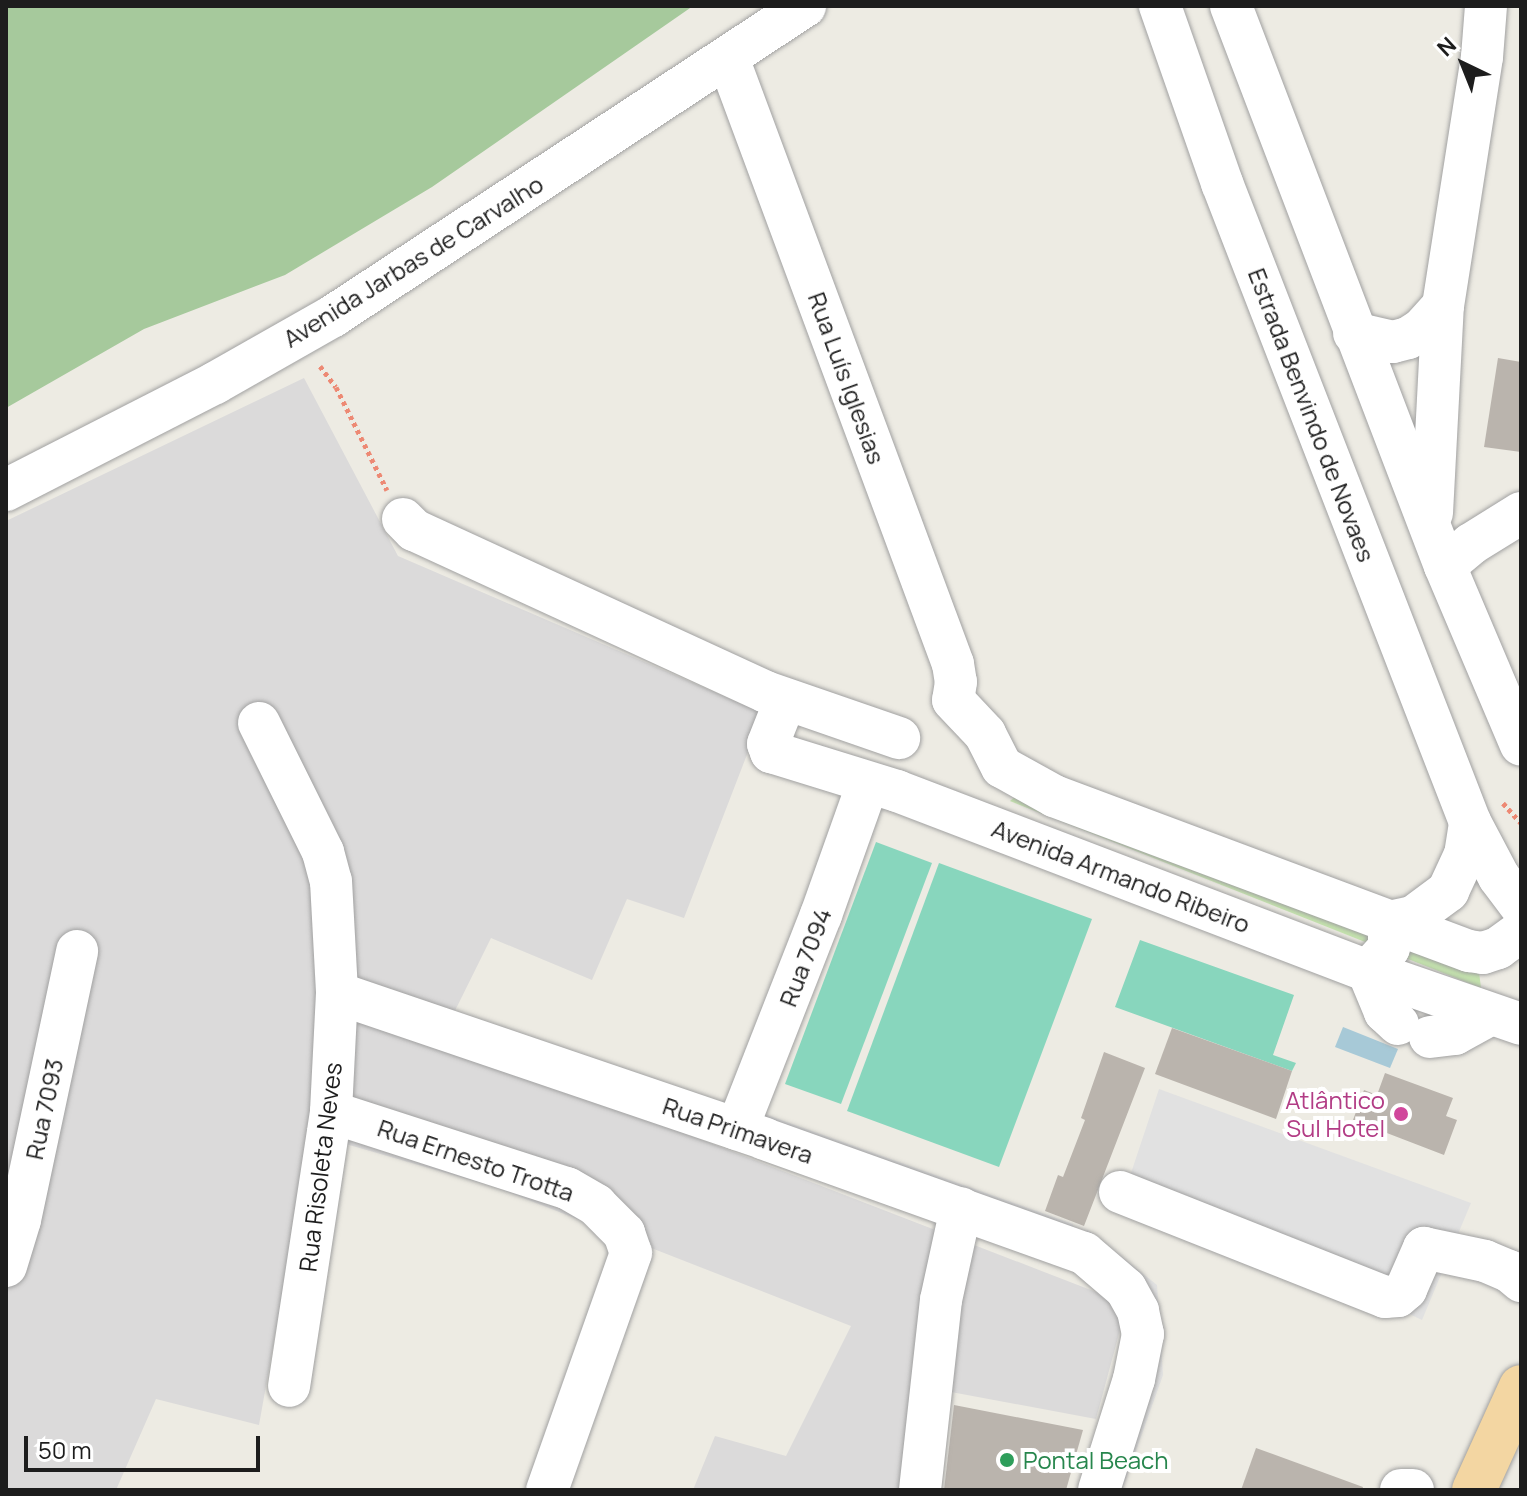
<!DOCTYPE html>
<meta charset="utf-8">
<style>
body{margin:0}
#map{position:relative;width:1527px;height:1496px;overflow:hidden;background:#edebe3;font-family:Manrope,sans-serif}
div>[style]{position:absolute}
.residential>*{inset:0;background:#dbdada}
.grass>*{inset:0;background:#c4e3ad}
.forest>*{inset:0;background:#a6c99c}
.pitch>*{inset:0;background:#88d6bd}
.parking>*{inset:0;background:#e1e1e1}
.water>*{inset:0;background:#a7c9d7}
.building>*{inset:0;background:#bab4ad}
.path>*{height:5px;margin-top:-2.5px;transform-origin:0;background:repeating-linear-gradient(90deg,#ed8974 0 4px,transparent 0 8px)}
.roads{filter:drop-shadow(0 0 2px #a1a1a1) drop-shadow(0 0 2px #a1a1a1)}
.minor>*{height:42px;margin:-21px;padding:0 21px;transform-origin:21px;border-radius:21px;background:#fff}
.major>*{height:44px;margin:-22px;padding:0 22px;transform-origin:22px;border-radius:22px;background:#f3d6a2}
.dots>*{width:22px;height:22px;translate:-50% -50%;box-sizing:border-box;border:4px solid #fff;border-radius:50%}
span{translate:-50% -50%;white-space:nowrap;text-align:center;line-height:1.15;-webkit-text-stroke:8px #fff;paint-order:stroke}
.street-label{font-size:24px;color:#1d1d1d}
.hotel-label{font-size:24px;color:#b23c85}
.right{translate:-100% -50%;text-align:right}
.leisure-label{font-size:24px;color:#27864d}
.left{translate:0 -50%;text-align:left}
.frame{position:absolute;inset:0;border:8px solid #1d1d1d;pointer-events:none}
.north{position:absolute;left:1423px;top:24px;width:80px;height:80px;-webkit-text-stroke:6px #fff;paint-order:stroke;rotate:317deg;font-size:22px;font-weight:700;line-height:32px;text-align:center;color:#1d1d1d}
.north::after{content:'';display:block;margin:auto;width:28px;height:36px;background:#1d1d1d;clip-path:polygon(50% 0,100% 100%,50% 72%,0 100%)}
.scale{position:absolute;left:24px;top:1436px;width:236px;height:36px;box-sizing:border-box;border:4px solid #1d1d1d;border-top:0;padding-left:10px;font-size:24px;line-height:28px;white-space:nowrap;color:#1d1d1d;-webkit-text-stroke:6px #fff;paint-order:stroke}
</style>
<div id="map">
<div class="residential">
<i style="clip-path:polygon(304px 378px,398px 556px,763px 713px,684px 918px,627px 899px,592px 980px,491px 938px,441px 1039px,1127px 1304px,1096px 1419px,919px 1386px,905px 1490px,693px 1490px,715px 1436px,786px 1456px,851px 1326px,495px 1187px,311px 1134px,259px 1425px,156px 1399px,116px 1490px,6px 1490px,6px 521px)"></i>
</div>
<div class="grass">
<i style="clip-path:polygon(1024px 789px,1478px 964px,1481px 988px,1010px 801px)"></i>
</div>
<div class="forest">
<i style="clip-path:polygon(6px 6px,693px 6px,432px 187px,285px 275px,144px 329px,6px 408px)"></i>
</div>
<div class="pitch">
<i style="clip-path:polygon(876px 842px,932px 863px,841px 1104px,785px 1084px)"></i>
<i style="clip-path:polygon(939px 863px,1092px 919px,999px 1167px,847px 1111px)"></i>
<i style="clip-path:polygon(1140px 940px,1294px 995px,1273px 1055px,1296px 1063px,1292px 1071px,1115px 1007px)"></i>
</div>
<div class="parking">
<i style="clip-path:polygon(1159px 1089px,1471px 1203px,1422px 1320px,1129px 1179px)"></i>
<i style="clip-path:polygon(756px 1111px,1073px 1224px,1073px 1234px,752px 1125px)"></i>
<i style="clip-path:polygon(1088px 1230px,1157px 1285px,1163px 1375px,1122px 1490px,1106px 1490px,1151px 1338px,1081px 1232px)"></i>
</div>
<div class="water">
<i style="clip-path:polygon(1343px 1027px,1398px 1049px,1390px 1068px,1335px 1047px)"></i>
</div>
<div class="building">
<i style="clip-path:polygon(1498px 358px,1521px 362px,1521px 452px,1484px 447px)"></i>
<i style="clip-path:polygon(1172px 1028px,1292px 1071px,1276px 1119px,1155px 1074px)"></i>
<i style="clip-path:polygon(1104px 1052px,1145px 1068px,1084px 1226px,1045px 1211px,1058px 1175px,1063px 1177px,1085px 1120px,1081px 1118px)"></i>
<i style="clip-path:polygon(1385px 1073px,1453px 1098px,1446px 1116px,1457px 1120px,1444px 1155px,1353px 1120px,1364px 1090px,1377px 1095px)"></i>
<i style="clip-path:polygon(954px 1405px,1083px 1430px,1066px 1490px,944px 1490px)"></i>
<i style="clip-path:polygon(1256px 1448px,1363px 1487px,1362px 1490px,1241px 1490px)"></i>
</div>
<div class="path">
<i style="left:320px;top:366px;width:26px;rotate:53deg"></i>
<i style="left:336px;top:387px;width:115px;rotate:63.7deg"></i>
<i style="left:1503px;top:803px;width:27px;rotate:48deg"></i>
</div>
<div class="roads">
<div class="minor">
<i style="left:1160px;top:6px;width:188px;rotate:70.7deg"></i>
<i style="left:1222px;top:183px;width:685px;rotate:68.79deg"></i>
<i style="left:1470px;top:822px;width:62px;rotate:62.2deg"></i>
<i style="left:1499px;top:877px;width:36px;rotate:53deg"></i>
<i style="left:1231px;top:6px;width:599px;rotate:69.09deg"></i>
<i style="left:1445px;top:566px;width:194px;rotate:67deg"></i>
<i style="left:728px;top:58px;width:646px;rotate:69.63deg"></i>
<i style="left:953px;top:664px;width:18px;rotate:81deg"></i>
<i style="left:956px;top:682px;width:18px;rotate:99deg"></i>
<i style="left:1354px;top:333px;width:40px;rotate:13deg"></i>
<i style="left:1393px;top:342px;width:16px;rotate:-15deg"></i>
<i style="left:1408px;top:338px;width:17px;rotate:-33deg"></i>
<i style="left:1422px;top:329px;width:31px;rotate:-48deg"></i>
<i style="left:6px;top:490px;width:235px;rotate:-27.1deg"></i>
<i style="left:215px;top:383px;width:136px;rotate:-29.6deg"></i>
<i style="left:333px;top:316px;width:565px;rotate:-33.3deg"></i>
<i style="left:1432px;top:513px;width:207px;rotate:-87deg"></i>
<i style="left:1443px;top:306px;width:252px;rotate:-81.1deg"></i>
<i style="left:1482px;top:57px;width:51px;rotate:-85.5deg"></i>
<i style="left:403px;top:519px;width:16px;rotate:45deg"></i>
<i style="left:414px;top:530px;width:387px;rotate:24.7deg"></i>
<i style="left:766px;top:692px;width:141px;rotate:19.1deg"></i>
<i style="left:1445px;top:566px;width:34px;rotate:-40deg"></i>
<i style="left:1471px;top:544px;width:59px;rotate:-31.8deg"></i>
<i style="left:953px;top:700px;width:47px;rotate:46.7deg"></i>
<i style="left:985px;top:734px;width:37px;rotate:63deg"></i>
<i style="left:1002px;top:767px;width:60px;rotate:29.1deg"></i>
<i style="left:1054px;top:796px;width:443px;rotate:20.5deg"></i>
<i style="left:1469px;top:951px;width:14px;rotate:8deg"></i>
<i style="left:1483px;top:953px;width:16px;rotate:-18deg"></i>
<i style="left:1498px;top:948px;width:29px;rotate:-36deg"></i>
<i style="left:785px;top:701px;width:46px;rotate:111.6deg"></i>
<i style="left:768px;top:744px;width:9px;rotate:69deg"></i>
<i style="left:771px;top:752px;width:132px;rotate:17.2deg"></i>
<i style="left:897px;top:791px;width:504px;rotate:20.92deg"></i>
<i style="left:1368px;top:971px;width:162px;rotate:19.1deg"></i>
<i style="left:259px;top:723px;width:144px;rotate:63.6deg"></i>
<i style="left:323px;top:852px;width:30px;rotate:75deg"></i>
<i style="left:331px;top:881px;width:112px;rotate:86.9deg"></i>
<i style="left:337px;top:993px;width:119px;rotate:92.9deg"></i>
<i style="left:331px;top:1112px;width:277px;rotate:98.7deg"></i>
<i style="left:337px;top:993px;width:452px;rotate:18.8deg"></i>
<i style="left:765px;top:1139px;width:339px;rotate:19.7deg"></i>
<i style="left:1084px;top:1253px;width:55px;rotate:40.6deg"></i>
<i style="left:1126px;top:1289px;width:25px;rotate:61deg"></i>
<i style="left:1138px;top:1311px;width:24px;rotate:78deg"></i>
<i style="left:1143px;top:1334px;width:46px;rotate:101.3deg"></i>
<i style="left:1134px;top:1379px;width:116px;rotate:107.5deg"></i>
<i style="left:1398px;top:1024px;width:18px;rotate:-137deg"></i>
<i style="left:1385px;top:1012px;width:44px;rotate:-112.5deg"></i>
<i style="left:1368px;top:971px;width:31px;rotate:-48deg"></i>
<i style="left:1389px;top:948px;width:26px;rotate:-90deg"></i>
<i style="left:1389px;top:922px;width:25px;rotate:-12deg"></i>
<i style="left:1413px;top:917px;width:44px;rotate:-36.6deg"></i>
<i style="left:1448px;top:891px;width:40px;rotate:-65deg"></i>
<i style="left:1465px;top:855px;width:33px;rotate:-81deg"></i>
<i style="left:1430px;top:1037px;width:25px;rotate:-7deg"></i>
<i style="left:1455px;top:1034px;width:39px;rotate:-29deg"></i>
<i style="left:331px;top:1112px;width:248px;rotate:17.9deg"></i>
<i style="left:567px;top:1188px;width:34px;rotate:30deg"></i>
<i style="left:596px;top:1205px;width:40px;rotate:45deg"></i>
<i style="left:624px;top:1233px;width:21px;rotate:71deg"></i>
<i style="left:631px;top:1253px;width:251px;rotate:109.5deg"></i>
<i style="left:737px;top:1129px;width:230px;rotate:-68.6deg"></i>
<i style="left:821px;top:915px;width:140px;rotate:-70.4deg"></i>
<i style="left:1120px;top:1192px;width:285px;rotate:21.6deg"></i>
<i style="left:1385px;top:1297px;width:13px;rotate:-4deg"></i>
<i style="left:1398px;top:1296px;width:11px;rotate:-41deg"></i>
<i style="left:1406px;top:1289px;width:45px;rotate:-66.3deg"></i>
<i style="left:1424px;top:1248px;width:62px;rotate:12deg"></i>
<i style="left:1485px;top:1261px;width:26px;rotate:23deg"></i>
<i style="left:1509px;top:1271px;width:16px;rotate:40deg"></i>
<i style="left:6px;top:1266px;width:48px;rotate:-73.1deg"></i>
<i style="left:20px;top:1220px;width:275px;rotate:-78deg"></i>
<i style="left:920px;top:1490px;width:191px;rotate:-83.7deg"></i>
<i style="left:941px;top:1300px;width:94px;rotate:-77.7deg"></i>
<i style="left:1401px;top:1490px;width:12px"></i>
</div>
<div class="major">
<i style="left:1474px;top:1490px;width:113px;rotate:-65.5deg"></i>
</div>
</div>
<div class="dots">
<i style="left:1401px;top:1114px;background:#d1479c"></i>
<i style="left:1007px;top:1460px;background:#2e9e5b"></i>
</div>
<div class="street-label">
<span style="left:413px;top:261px;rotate:-32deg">Avenida Jarbas de Carvalho</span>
<span style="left:847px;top:378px;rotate:70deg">Rua Luís Iglesias</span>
<span style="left:1312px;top:415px;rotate:69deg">Estrada Benvindo de Novaes</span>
<span style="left:1121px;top:876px;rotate:21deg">Avenida Armando Ribeiro</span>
<span style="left:805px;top:957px;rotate:-69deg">Rua 7094</span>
<span style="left:44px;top:1109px;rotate:-78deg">Rua 7093</span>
<span style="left:738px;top:1130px;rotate:19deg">Rua Primavera</span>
<span style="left:476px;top:1160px;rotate:19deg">Rua Ernesto Trotta</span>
<span style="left:320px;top:1167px;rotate:-83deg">Rua Risoleta Neves</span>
</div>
<div class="hotel-label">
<span class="right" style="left:1385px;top:1114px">Atlântico<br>Sul Hotel</span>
</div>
<div class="leisure-label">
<span class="left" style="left:1023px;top:1460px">Pontal Beach</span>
</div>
<div class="frame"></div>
<div class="north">N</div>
<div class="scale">50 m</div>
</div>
